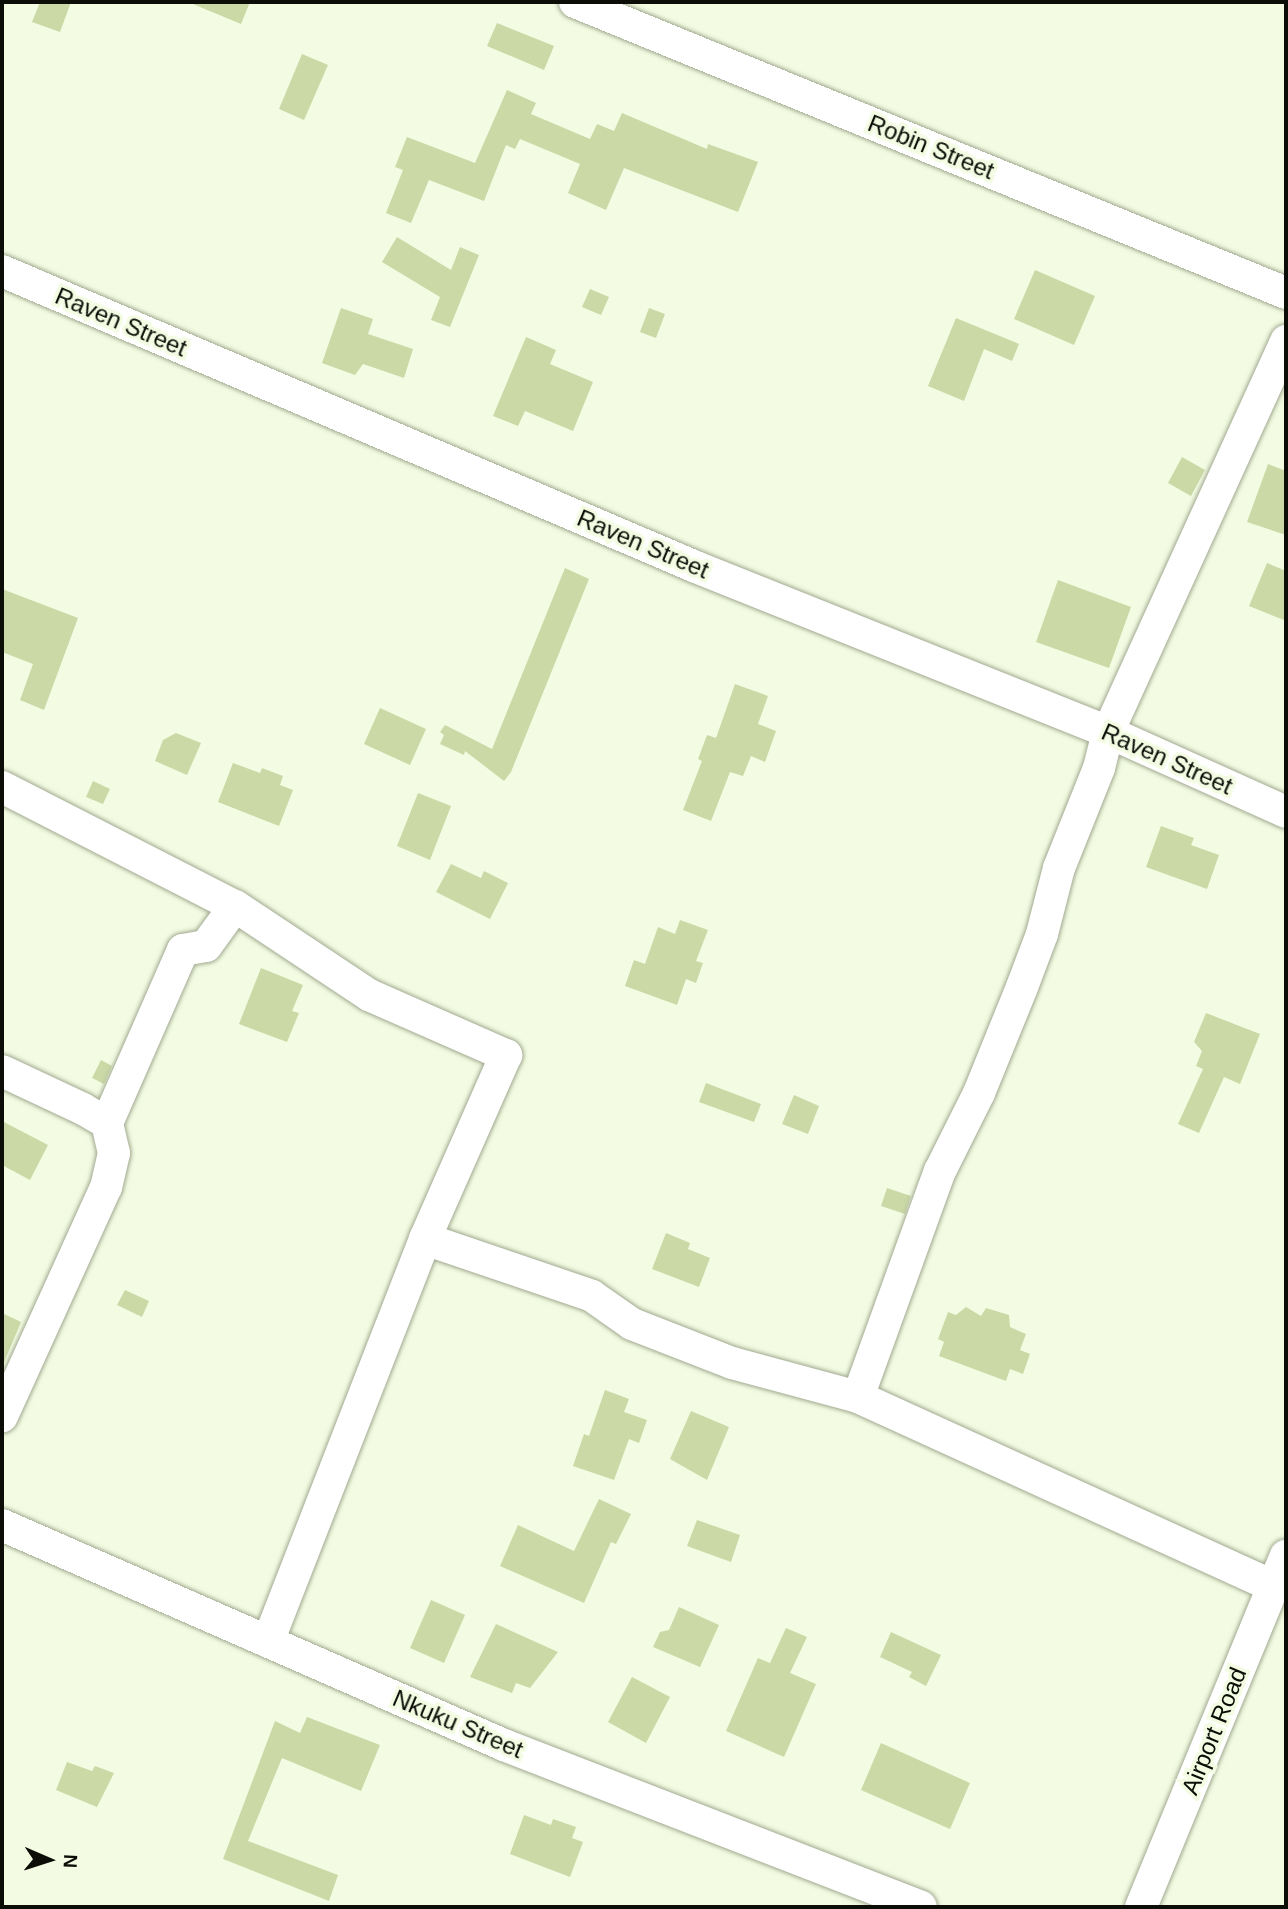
<!DOCTYPE html>
<style>
body{margin:0}
#map{position:relative;width:1288px;height:1909px;overflow:hidden;background:#f3fce2;font-family:Helvetica,sans-serif}
div>[style]{position:absolute}
.building>*{inset:0;background:#cad9a6}
.roads{filter:drop-shadow(0 0 2px #a1a991) drop-shadow(0 0 2px #a1a991)}
.minor>*{height:32px;margin:-16px;padding:0 16px;transform-origin:16px;border-radius:16px;background:#fff}
span{translate:-50% -50%;white-space:nowrap;text-align:center;line-height:1.15;-webkit-text-stroke:7px #f3fce2;paint-order:stroke}
.street-label{font-size:24px;color:#0b0d06}
.frame{position:absolute;inset:0;border:4px solid #0b0d06;pointer-events:none}
.north{position:absolute;left:14px;top:1825px;width:70px;height:70px;-webkit-text-stroke:5px #f3fce2;paint-order:stroke;rotate:93deg;font-size:19px;font-weight:700;line-height:28px;text-align:center;color:#0b0d06}
.north::after{content:'';display:block;margin:auto;width:24px;height:32px;background:#0b0d06;clip-path:polygon(50% 0,100% 100%,50% 72%,0 100%)}
</style>
<div id="map">
<div class="building">
<i style="clip-path:polygon(40px 2px,71px 2px,60px 32px,32px 22px)"></i>
<i style="clip-path:polygon(188px 2px,250px 2px,241px 24px)"></i>
<i style="clip-path:polygon(497px 23px,554px 46px,544px 70px,487px 46px)"></i>
<i style="clip-path:polygon(302px 54px,328px 65px,304px 120px,279px 109px)"></i>
<i style="clip-path:polygon(507px 90px,536px 103px,531px 114px,590px 139px,597px 124px,614px 131px,622px 113px,707px 149px,708px 144px,758px 162px,738px 212px,624px 168px,606px 210px,568px 193px,580px 164px,520px 139px,515px 149px,506px 145px,484px 201px,429px 180px,411px 223px,386px 213px,403px 170px,395px 167px,407px 137px,475px 163px)"></i>
<i style="clip-path:polygon(397px 237px,451px 270px,460px 247px,479px 255px,450px 327px,431px 320px,440px 297px,382px 262px)"></i>
<i style="clip-path:polygon(1035px 270px,1095px 296px,1074px 345px,1014px 319px)"></i>
<i style="clip-path:polygon(590px 289px,609px 297px,601px 315px,582px 307px)"></i>
<i style="clip-path:polygon(341px 308px,373px 319px,368px 334px,413px 349px,404px 378px,363px 364px,355px 375px,322px 363px)"></i>
<i style="clip-path:polygon(649px 308px,665px 314px,656px 338px,640px 332px)"></i>
<i style="clip-path:polygon(956px 318px,1019px 344px,1012px 361px,984px 349px,964px 401px,928px 386px)"></i>
<i style="clip-path:polygon(526px 337px,556px 350px,550px 364px,593px 382px,573px 431px,525px 411px,518px 426px,493px 416px)"></i>
<i style="clip-path:polygon(1182px 457px,1205px 470px,1191px 496px,1168px 483px)"></i>
<i style="clip-path:polygon(1268px 464px,1286px 471px,1286px 535px,1247px 522px)"></i>
<i style="clip-path:polygon(1267px 563px,1286px 571px,1286px 621px,1249px 606px)"></i>
<i style="clip-path:polygon(565px 568px,589px 579px,511px 772px,504px 781px,465px 751px,464px 755px,440px 744px,444px 735px,440px 732px,445px 725px,492px 749px)"></i>
<i style="clip-path:polygon(1058px 580px,1131px 607px,1109px 668px,1036px 642px)"></i>
<i style="clip-path:polygon(2px 589px,78px 618px,44px 710px,20px 700px,33px 664px,2px 652px)"></i>
<i style="clip-path:polygon(735px 684px,768px 696px,758px 724px,776px 731px,765px 762px,751px 756px,743px 776px,730px 772px,711px 821px,683px 810px,702px 761px,698px 759px,707px 735px,716px 738px)"></i>
<i style="clip-path:polygon(380px 708px,426px 729px,410px 765px,364px 744px)"></i>
<i style="clip-path:polygon(176px 733px,201px 743px,187px 775px,155px 761px,163px 740px)"></i>
<i style="clip-path:polygon(233px 763px,260px 773px,262px 768px,283px 776px,280px 785px,293px 790px,279px 826px,218px 802px)"></i>
<i style="clip-path:polygon(93px 781px,110px 789px,103px 804px,86px 797px)"></i>
<i style="clip-path:polygon(418px 793px,451px 806px,430px 860px,397px 846px)"></i>
<i style="clip-path:polygon(1161px 826px,1194px 838px,1191px 845px,1219px 855px,1207px 889px,1146px 867px)"></i>
<i style="clip-path:polygon(451px 864px,481px 878px,484px 871px,508px 883px,490px 919px,436px 892px)"></i>
<i style="clip-path:polygon(680px 920px,708px 930px,696px 961px,703px 963px,696px 983px,686px 979px,677px 1005px,625px 986px,634px 960px,645px 964px,658px 927px,675px 934px)"></i>
<i style="clip-path:polygon(261px 968px,303px 985px,292px 1011px,299px 1013px,287px 1042px,239px 1024px)"></i>
<i style="clip-path:polygon(1206px 1013px,1260px 1034px,1240px 1084px,1224px 1077px,1199px 1133px,1178px 1124px,1203px 1069px,1196px 1066px,1202px 1051px,1194px 1042px)"></i>
<i style="clip-path:polygon(101px 1060px,112px 1066px,104px 1084px,92px 1078px)"></i>
<i style="clip-path:polygon(706px 1083px,761px 1104px,754px 1122px,699px 1102px)"></i>
<i style="clip-path:polygon(794px 1095px,819px 1106px,808px 1134px,782px 1124px)"></i>
<i style="clip-path:polygon(2px 1121px,48px 1145px,30px 1180px,2px 1165px)"></i>
<i style="clip-path:polygon(887px 1188px,911px 1196px,905px 1214px,881px 1206px)"></i>
<i style="clip-path:polygon(666px 1233px,690px 1243px,688px 1249px,710px 1258px,699px 1287px,652px 1269px)"></i>
<i style="clip-path:polygon(125px 1290px,149px 1301px,142px 1317px,117px 1305px)"></i>
<i style="clip-path:polygon(966px 1307px,981px 1316px,986px 1308px,1009px 1315px,1010px 1327px,1026px 1334px,1020px 1350px,1030px 1354px,1023px 1374px,1010px 1369px,1006px 1381px,939px 1356px,944px 1342px,938px 1339px,948px 1312px,956px 1315px)"></i>
<i style="clip-path:polygon(2px 1313px,21px 1322px,2px 1367px)"></i>
<i style="clip-path:polygon(605px 1390px,629px 1399px,624px 1412px,647px 1420px,639px 1443px,629px 1439px,614px 1480px,573px 1466px,584px 1434px,589px 1436px)"></i>
<i style="clip-path:polygon(691px 1411px,729px 1427px,707px 1480px,670px 1459px)"></i>
<i style="clip-path:polygon(599px 1499px,631px 1514px,616px 1544px,611px 1542px,584px 1603px,500px 1566px,518px 1525px,574px 1551px)"></i>
<i style="clip-path:polygon(697px 1520px,740px 1535px,731px 1562px,687px 1546px)"></i>
<i style="clip-path:polygon(431px 1600px,465px 1615px,444px 1663px,410px 1648px)"></i>
<i style="clip-path:polygon(679px 1607px,719px 1625px,700px 1667px,653px 1647px,660px 1632px,669px 1630px)"></i>
<i style="clip-path:polygon(496px 1624px,558px 1652px,530px 1688px,516px 1683px,512px 1693px,470px 1677px)"></i>
<i style="clip-path:polygon(786px 1628px,807px 1637px,790px 1673px,816px 1684px,784px 1757px,726px 1731px,758px 1658px,770px 1663px)"></i>
<i style="clip-path:polygon(891px 1632px,941px 1655px,926px 1686px,909px 1677px,912px 1672px,880px 1657px)"></i>
<i style="clip-path:polygon(632px 1677px,670px 1697px,646px 1743px,608px 1722px)"></i>
<i style="clip-path:polygon(307px 1717px,380px 1745px,361px 1791px,282px 1758px,248px 1841px,338px 1875px,329px 1901px,223px 1859px,275px 1721px,300px 1733px)"></i>
<i style="clip-path:polygon(881px 1743px,970px 1783px,950px 1829px,861px 1790px)"></i>
<i style="clip-path:polygon(67px 1762px,92px 1771px,95px 1766px,114px 1773px,97px 1807px,56px 1790px)"></i>
<i style="clip-path:polygon(524px 1815px,551px 1825px,553px 1819px,576px 1827px,572px 1838px,583px 1842px,570px 1877px,510px 1854px)"></i>
</div>
<div class="roads">
<div class="minor">
<i style="left:575px;top:2px;width:768px;rotate:22.26deg"></i>
<i style="left:2px;top:271px;width:754px;rotate:23.1deg"></i>
<i style="left:696px;top:567px;width:444px;rotate:21.8deg"></i>
<i style="left:1108px;top:732px;width:195px;rotate:24.2deg"></i>
<i style="left:2px;top:787px;width:262px;rotate:27.1deg"></i>
<i style="left:235px;top:906px;width:161px;rotate:33.6deg"></i>
<i style="left:369px;top:995px;width:150px;rotate:23.7deg"></i>
<i style="left:506px;top:1055px;width:201px;rotate:113.8deg"></i>
<i style="left:425px;top:1239px;width:432px;rotate:111.3deg"></i>
<i style="left:2px;top:1071px;width:89px;rotate:25.1deg"></i>
<i style="left:83px;top:1109px;width:28px;rotate:30deg"></i>
<i style="left:107px;top:1123px;width:31px;rotate:77deg"></i>
<i style="left:114px;top:1153px;width:35px;rotate:103deg"></i>
<i style="left:106px;top:1187px;width:252px;rotate:114.4deg"></i>
<i style="left:107px;top:1123px;width:189px;rotate:-66.3deg"></i>
<i style="left:183px;top:950px;width:23px;rotate:-10deg"></i>
<i style="left:206px;top:946px;width:49px;rotate:-54.1deg"></i>
<i style="left:425px;top:1239px;width:176px;rotate:18.8deg"></i>
<i style="left:592px;top:1296px;width:49px;rotate:35deg"></i>
<i style="left:632px;top:1324px;width:107px;rotate:21.3deg"></i>
<i style="left:732px;top:1363px;width:131px;rotate:15.1deg"></i>
<i style="left:858px;top:1397px;width:457px;rotate:24.5deg"></i>
<i style="left:858px;top:1397px;width:240px;rotate:-70.1deg"></i>
<i style="left:940px;top:1171px;width:87px;rotate:-63.4deg"></i>
<i style="left:979px;top:1093px;width:114px;rotate:-67.9deg"></i>
<i style="left:1022px;top:987px;width:57px;rotate:-69.3deg"></i>
<i style="left:1042px;top:934px;width:68px;rotate:-75.6deg"></i>
<i style="left:1059px;top:868px;width:108px;rotate:-68.2deg"></i>
<i style="left:1099px;top:768px;width:37px;rotate:-76deg"></i>
<i style="left:1108px;top:732px;width:430px;rotate:-65.5deg"></i>
<i style="left:2px;top:1525px;width:548px;rotate:23.67deg"></i>
<i style="left:504px;top:1745px;width:447px;rotate:21.2deg"></i>
<i style="left:1141px;top:1907px;width:380px;rotate:-67.6deg"></i>
</div>
</div>
<div class="street-label">
<span style="left:931px;top:147px;rotate:22deg">Robin Street</span>
<span style="left:121px;top:322px;rotate:23deg">Raven Street</span>
<span style="left:643px;top:544px;rotate:23deg">Raven Street</span>
<span style="left:1167px;top:759px;rotate:24deg">Raven Street</span>
<span style="left:458px;top:1724px;rotate:23deg">Nkuku Street</span>
<span style="left:1214px;top:1731px;rotate:-68deg">Airport Road</span>
</div>
<div class="frame"></div>
<div class="north">N</div>
</div>
